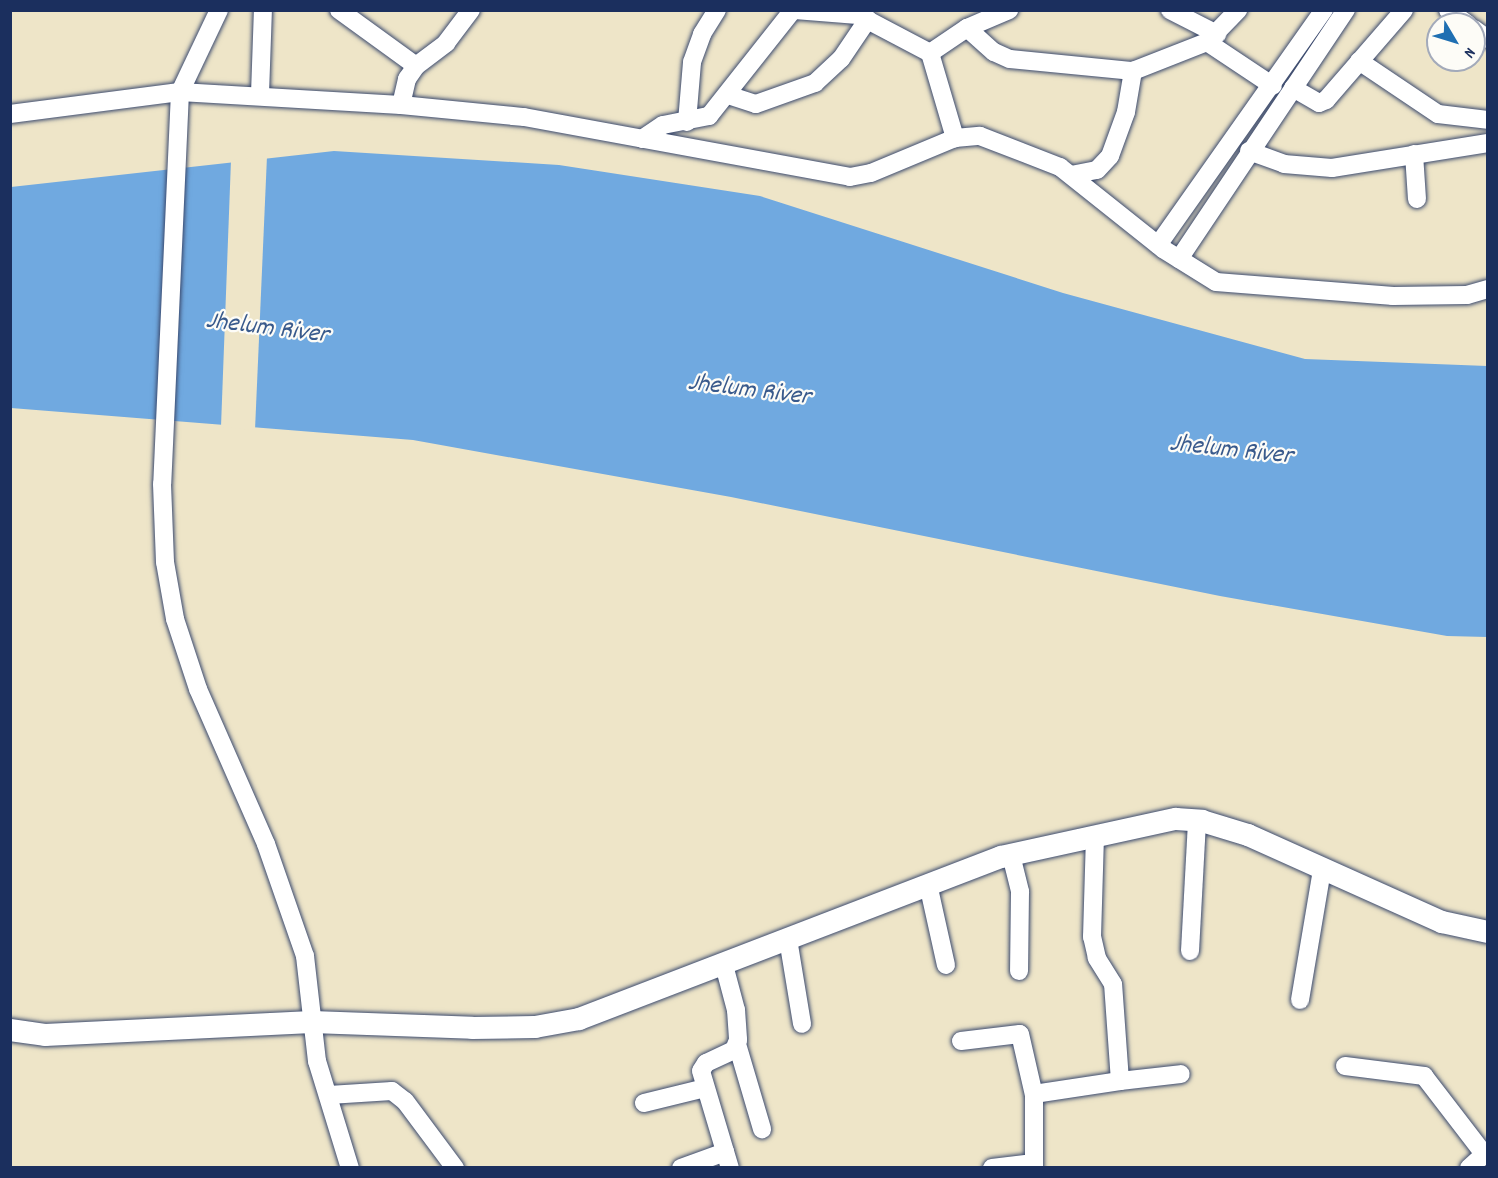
<!DOCTYPE html>
<style>
body{margin:0}
#map{position:relative;width:1498px;height:1178px;overflow:hidden;background:#eee5c8;font-family:Dekko,sans-serif}
div>[style]{position:absolute}
.water>*{inset:0;background:#70a9e0}
.pier>*{inset:0;background:#eee5c8}
.roads{filter:drop-shadow(0 0 2px #3b4a6e) drop-shadow(0 0 2px #3b4a6e)}
.minor>*{height:18px;margin:-9px;padding:0 9px;transform-origin:9px;border-radius:9px;background:#fff}
.tertiary>*{height:22px;margin:-11px;padding:0 11px;transform-origin:11px;border-radius:11px;background:#fff}
span{translate:-50% -50%;white-space:nowrap;text-align:center;line-height:1.15;-webkit-text-stroke:4.5px #fdfcf7;paint-order:stroke}
.water-label{font-size:26px;color:#395a8c;font-style:italic}
.frame{position:absolute;inset:0;border:12px solid #1b2f5e;pointer-events:none}
.north{position:absolute;left:1426px;top:12px;width:60px;height:60px;box-sizing:border-box;background:#fdfcf7;border:2px solid #a3aaba;border-radius:50%;rotate:128deg;font-size:16px;font-weight:700;line-height:24px;text-align:center;color:#1b2f5e}
.north::after{content:'';display:block;margin:auto;width:21px;height:27px;background:#1f6fb2;clip-path:polygon(50% 0,100% 100%,50% 72%,0 100%)}
</style>
<div id="map">
<div class="water">
<i style="clip-path:polygon(334px 151px,559px 165px,760px 196px,1063px 293px,1305px 359px,1487px 366px,1487px 637px,1447px 636px,1220px 596px,731px 497px,413px 440px,11px 408px,11px 187px)"></i>
</div>
<div class="pier">
<i style="clip-path:polygon(267px 156px,255px 430px,221px 427px,231px 160px)"></i>
</div>
<div class="roads">
<div class="minor">
<i style="left:219px;top:10px;width:91px;rotate:115.4deg"></i>
<i style="left:180px;top:92px;width:392px;rotate:92.6deg"></i>
<i style="left:162px;top:484px;width:78px;rotate:87.8deg"></i>
<i style="left:165px;top:562px;width:58px;rotate:80deg"></i>
<i style="left:175px;top:619px;width:74px;rotate:71.8deg"></i>
<i style="left:198px;top:689px;width:169px;rotate:66.3deg"></i>
<i style="left:266px;top:844px;width:119px;rotate:70.8deg"></i>
<i style="left:305px;top:956px;width:106px;rotate:83.5deg"></i>
<i style="left:317px;top:1061px;width:112px;rotate:72.9deg"></i>
<i style="left:339px;top:10px;width:95px;rotate:36deg"></i>
<i style="left:795px;top:10px;width:63px;rotate:4.5deg"></i>
<i style="left:858px;top:15px;width:81px;rotate:27.8deg"></i>
<i style="left:930px;top:53px;width:89px;rotate:73.6deg"></i>
<i style="left:1170px;top:10px;width:53px;rotate:27.1deg"></i>
<i style="left:1448px;top:10px;width:24px;rotate:36deg"></i>
<i style="left:967px;top:28px;width:36px;rotate:42deg"></i>
<i style="left:994px;top:52px;width:17px;rotate:24deg"></i>
<i style="left:1010px;top:59px;width:124px;rotate:5.6deg"></i>
<i style="left:1133px;top:71px;width:79px;rotate:-21.4deg"></i>
<i style="left:1207px;top:42px;width:45px;rotate:-45.9deg"></i>
<i style="left:1474px;top:29px;width:17px;rotate:36deg"></i>
<i style="left:1207px;top:42px;width:79px;rotate:33.7deg"></i>
<i style="left:930px;top:53px;width:45px;rotate:-34deg"></i>
<i style="left:967px;top:28px;width:46px;rotate:-23.2deg"></i>
<i style="left:1359px;top:61px;width:95px;rotate:33.9deg"></i>
<i style="left:1438px;top:114px;width:50px;rotate:6.8deg"></i>
<i style="left:1293px;top:88px;width:30px;rotate:30deg"></i>
<i style="left:1319px;top:103px;width:8px;rotate:-23deg"></i>
<i style="left:1326px;top:100px;width:119px;rotate:-49.1deg"></i>
<i style="left:260px;top:94px;width:84px;rotate:-88deg"></i>
<i style="left:728px;top:95px;width:29px;rotate:18deg"></i>
<i style="left:756px;top:104px;width:63px;rotate:-19.6deg"></i>
<i style="left:815px;top:83px;width:35px;rotate:-43deg"></i>
<i style="left:841px;top:59px;width:48px;rotate:-56deg"></i>
<i style="left:401px;top:105px;width:27px;rotate:-77deg"></i>
<i style="left:407px;top:79px;width:16px;rotate:-55deg"></i>
<i style="left:416px;top:66px;width:38px;rotate:-37deg"></i>
<i style="left:446px;top:43px;width:41px;rotate:-52.9deg"></i>
<i style="left:10px;top:114px;width:171px;rotate:-7.4deg"></i>
<i style="left:180px;top:92px;width:221px;rotate:3.4deg"></i>
<i style="left:401px;top:105px;width:124px;rotate:5.6deg"></i>
<i style="left:524px;top:117px;width:331px;rotate:10.4deg"></i>
<i style="left:850px;top:177px;width:21px;rotate:-11deg"></i>
<i style="left:871px;top:173px;width:91px;rotate:-22.6deg"></i>
<i style="left:955px;top:138px;width:25px;rotate:-5deg"></i>
<i style="left:980px;top:136px;width:86px;rotate:21.2deg"></i>
<i style="left:1060px;top:167px;width:132px;rotate:38.5deg"></i>
<i style="left:1163px;top:249px;width:62px;rotate:31.9deg"></i>
<i style="left:1216px;top:282px;width:178px;rotate:4.5deg"></i>
<i style="left:1393px;top:296px;width:74px;rotate:-0.8deg"></i>
<i style="left:1467px;top:295px;width:22px;rotate:-16deg"></i>
<i style="left:687px;top:122px;width:60px;rotate:-85.2deg"></i>
<i style="left:692px;top:62px;width:30px;rotate:-70deg"></i>
<i style="left:702px;top:34px;width:28px;rotate:-58deg"></i>
<i style="left:642px;top:139px;width:25px;rotate:-34deg"></i>
<i style="left:663px;top:125px;width:47px;rotate:-11.1deg"></i>
<i style="left:709px;top:116px;width:135px;rotate:-51.6deg"></i>
<i style="left:1249px;top:151px;width:37px;rotate:20deg"></i>
<i style="left:1284px;top:164px;width:48px;rotate:4.8deg"></i>
<i style="left:1332px;top:168px;width:158px;rotate:-9.1deg"></i>
<i style="left:1414px;top:154px;width:45px;rotate:86.2deg"></i>
<i style="left:1071px;top:175px;width:26px;rotate:-11deg"></i>
<i style="left:1097px;top:170px;width:19px;rotate:-47deg"></i>
<i style="left:1110px;top:156px;width:47px;rotate:-70deg"></i>
<i style="left:1126px;top:112px;width:42px;rotate:-80.3deg"></i>
<i style="left:1158px;top:245px;width:288px;rotate:-54.8deg"></i>
<i style="left:1179px;top:259px;width:300px;rotate:-56.2deg"></i>
<i style="left:1011px;top:855px;width:38px;rotate:76deg"></i>
<i style="left:1020px;top:892px;width:79px;rotate:90.7deg"></i>
<i style="left:928px;top:884px;width:83px;rotate:77.5deg"></i>
<i style="left:788px;top:939px;width:86px;rotate:80.6deg"></i>
<i style="left:1190px;top:951px;width:130px;rotate:-86.9deg"></i>
<i style="left:724px;top:965px;width:47px;rotate:75.1deg"></i>
<i style="left:736px;top:1010px;width:30px;rotate:86deg"></i>
<i style="left:738px;top:1040px;width:11px;rotate:112deg"></i>
<i style="left:734px;top:1050px;width:31px;rotate:155deg"></i>
<i style="left:706px;top:1063px;width:9px;rotate:122deg"></i>
<i style="left:701px;top:1071px;width:101px;rotate:73.4deg"></i>
<i style="left:1300px;top:1000px;width:132px;rotate:-80.4deg"></i>
<i style="left:961px;top:1041px;width:59px;rotate:-6.8deg"></i>
<i style="left:1020px;top:1034px;width:63px;rotate:77.1deg"></i>
<i style="left:737px;top:1044px;width:89px;rotate:73.6deg"></i>
<i style="left:1345px;top:1066px;width:80px;rotate:7.2deg"></i>
<i style="left:1424px;top:1076px;width:98px;rotate:52.4deg"></i>
<i style="left:1120px;top:1081px;width:61px;rotate:-6.5deg"></i>
<i style="left:329px;top:1095px;width:63px;rotate:-3.6deg"></i>
<i style="left:392px;top:1091px;width:16px;rotate:38deg"></i>
<i style="left:405px;top:1101px;width:84px;rotate:53.3deg"></i>
<i style="left:644px;top:1103px;width:63px;rotate:-13.8deg"></i>
<i style="left:681px;top:1168px;width:47px;rotate:-20deg"></i>
<i style="left:992px;top:1168px;width:42px;rotate:-6.8deg"></i>
<i style="left:1034px;top:1168px;width:74px;rotate:-90deg"></i>
<i style="left:1034px;top:1094px;width:87px;rotate:-8.6deg"></i>
<i style="left:1120px;top:1081px;width:97px;rotate:-94.1deg"></i>
<i style="left:1113px;top:984px;width:31px;rotate:-122deg"></i>
<i style="left:1097px;top:958px;width:22px;rotate:-103deg"></i>
<i style="left:1092px;top:937px;width:102px;rotate:-88.3deg"></i>
<i style="left:1469px;top:1168px;width:25px;rotate:-42deg"></i>
</div>
<div class="tertiary">
<i style="left:10px;top:1030px;width:35px;rotate:8deg"></i>
<i style="left:45px;top:1035px;width:267px;rotate:-2.8deg"></i>
<i style="left:312px;top:1022px;width:160px;rotate:2.1deg"></i>
<i style="left:472px;top:1028px;width:63px;rotate:-0.9deg"></i>
<i style="left:535px;top:1027px;width:45px;rotate:-10.3deg"></i>
<i style="left:579px;top:1019px;width:452px;rotate:-21deg"></i>
<i style="left:1001px;top:857px;width:179px;rotate:-12.3deg"></i>
<i style="left:1176px;top:819px;width:26px;rotate:4deg"></i>
<i style="left:1202px;top:821px;width:48px;rotate:16.9deg"></i>
<i style="left:1248px;top:835px;width:213px;rotate:24.2deg"></i>
<i style="left:1442px;top:922px;width:47px;rotate:12.3deg"></i>
</div>
</div>
<div class="water-label">
<span style="left:267px;top:329px;rotate:7deg">Jhelum River</span>
<span style="left:749px;top:391px;rotate:7deg">Jhelum River</span>
<span style="left:1231px;top:451px;rotate:6deg">Jhelum River</span>
</div>
<div class="frame"></div>
<div class="north">N</div>
</div>
